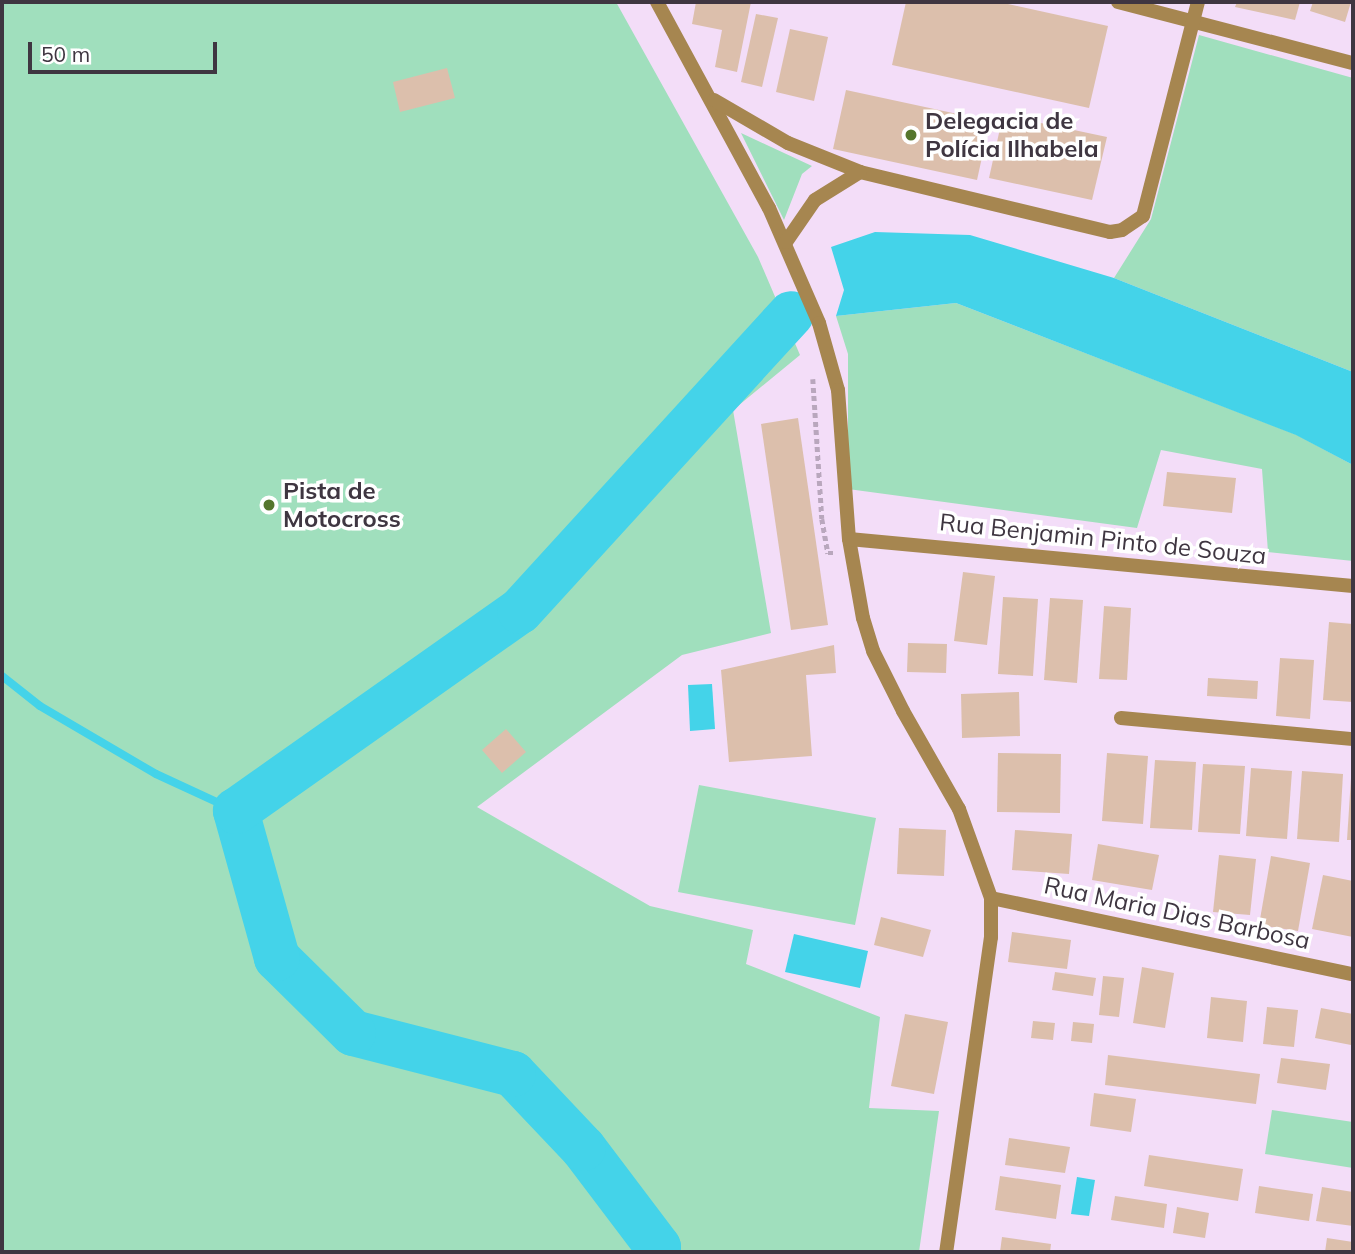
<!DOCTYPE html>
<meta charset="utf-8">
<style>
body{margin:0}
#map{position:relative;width:1355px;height:1254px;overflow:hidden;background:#f3ddf8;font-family:Mulish,sans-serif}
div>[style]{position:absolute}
.green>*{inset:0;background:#a0dfbd}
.water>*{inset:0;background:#44d3e9}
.stream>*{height:8px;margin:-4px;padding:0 4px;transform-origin:4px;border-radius:4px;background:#44d3e9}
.river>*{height:46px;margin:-23px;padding:0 23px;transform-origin:23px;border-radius:23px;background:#44d3e9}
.building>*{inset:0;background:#dcbfac}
.path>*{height:4.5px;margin-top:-2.25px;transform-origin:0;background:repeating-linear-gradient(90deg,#b9a7bd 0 5px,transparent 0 8.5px)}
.street>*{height:14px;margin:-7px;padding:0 7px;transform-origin:7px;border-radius:7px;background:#a68650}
.dots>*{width:19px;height:19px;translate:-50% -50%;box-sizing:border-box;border:4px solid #fff;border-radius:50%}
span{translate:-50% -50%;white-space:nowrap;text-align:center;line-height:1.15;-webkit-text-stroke:7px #fff;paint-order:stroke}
.poi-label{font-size:24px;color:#3f3641;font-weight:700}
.left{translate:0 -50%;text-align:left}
.street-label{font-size:24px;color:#3f3641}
.frame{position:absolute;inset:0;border:4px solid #3f3641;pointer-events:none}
.scale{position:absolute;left:28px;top:42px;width:189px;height:32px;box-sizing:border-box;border:4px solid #3f3641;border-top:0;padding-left:9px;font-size:21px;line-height:24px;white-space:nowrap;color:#3f3641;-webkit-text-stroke:5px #fff;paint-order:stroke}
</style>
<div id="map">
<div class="green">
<i style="clip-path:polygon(2px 2px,616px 2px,758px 257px,800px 355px,733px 410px,771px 633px,682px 655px,477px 807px,650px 906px,753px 930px,746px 964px,880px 1017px,869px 1108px,939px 1111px,919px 1252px,2px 1252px)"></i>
<i style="clip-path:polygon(1199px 35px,1353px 78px,1353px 372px,1114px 278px,1151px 219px)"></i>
<i style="clip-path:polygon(741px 133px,812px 166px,802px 174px,784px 220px)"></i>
<i style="clip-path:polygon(956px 303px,1297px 435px,1353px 465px,1353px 561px,1268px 552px,1262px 469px,1161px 450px,1137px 528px,848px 489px,848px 354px,836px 316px)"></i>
<i style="clip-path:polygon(699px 785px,876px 818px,855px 925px,678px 892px)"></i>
<i style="clip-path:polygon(1272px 1110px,1353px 1122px,1353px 1168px,1265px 1154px)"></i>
</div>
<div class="water">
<i style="clip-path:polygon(875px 232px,970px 235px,1114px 278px,1353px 372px,1353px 465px,1296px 435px,956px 303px,836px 316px,844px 290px,831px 247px)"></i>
<i style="clip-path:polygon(712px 684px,715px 729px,690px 731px,688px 685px)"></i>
<i style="clip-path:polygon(794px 934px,868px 951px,860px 988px,785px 972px)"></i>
<i style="clip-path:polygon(1077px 1177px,1095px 1180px,1089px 1216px,1071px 1214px)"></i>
</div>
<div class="stream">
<i style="left:2px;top:676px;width:48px;rotate:38.3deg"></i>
<i style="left:40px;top:706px;width:134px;rotate:30.4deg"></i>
<i style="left:156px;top:774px;width:88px;rotate:24.8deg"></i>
</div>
<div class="river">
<i style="left:657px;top:1252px;width:5px;rotate:-79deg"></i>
<i style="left:658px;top:1247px;width:124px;rotate:-127.1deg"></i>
<i style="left:583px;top:1148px;width:102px;rotate:-133.4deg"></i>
<i style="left:513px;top:1074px;width:165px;rotate:-165.6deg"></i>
<i style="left:353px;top:1033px;width:107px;rotate:-135.4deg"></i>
<i style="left:277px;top:958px;width:153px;rotate:-105.6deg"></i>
<i style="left:236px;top:811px;width:347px;rotate:-35.2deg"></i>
<i style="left:520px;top:611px;width:402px;rotate:-47.6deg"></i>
</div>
<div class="building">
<i style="clip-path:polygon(696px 2px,751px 2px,737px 72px,715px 67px,722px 30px,692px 24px)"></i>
<i style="clip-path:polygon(906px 2px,999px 2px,1108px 26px,1089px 108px,892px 65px)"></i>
<i style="clip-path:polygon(1237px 2px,1300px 2px,1295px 20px,1235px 7px)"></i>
<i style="clip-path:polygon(1313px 2px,1351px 2px,1345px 22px,1310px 11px)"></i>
<i style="clip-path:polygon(756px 14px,778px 18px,762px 87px,741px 82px)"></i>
<i style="clip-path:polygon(790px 29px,828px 37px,814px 101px,776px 92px)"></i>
<i style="clip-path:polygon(447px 68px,455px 98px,400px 112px,393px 82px)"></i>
<i style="clip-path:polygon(846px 90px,990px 121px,977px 180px,833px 149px)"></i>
<i style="clip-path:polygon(1003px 115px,1107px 137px,1092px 200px,989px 178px)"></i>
<i style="clip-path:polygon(798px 418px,828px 625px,791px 630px,761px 424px)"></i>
<i style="clip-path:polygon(1167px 472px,1236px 478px,1232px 513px,1163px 506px)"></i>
<i style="clip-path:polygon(963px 572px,995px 576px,987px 645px,954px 641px)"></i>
<i style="clip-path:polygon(1003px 597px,1038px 599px,1033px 676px,998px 674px)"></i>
<i style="clip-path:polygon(1050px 598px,1083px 600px,1077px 683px,1044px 680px)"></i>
<i style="clip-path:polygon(1104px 606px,1131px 608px,1127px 680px,1099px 679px)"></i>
<i style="clip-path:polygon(1329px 622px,1353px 624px,1353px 702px,1323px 700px)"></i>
<i style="clip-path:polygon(908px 643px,947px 644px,946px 673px,907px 672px)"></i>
<i style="clip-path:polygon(834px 645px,836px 673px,806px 675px,812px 756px,729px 762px,721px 670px)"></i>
<i style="clip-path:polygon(1280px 658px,1314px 660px,1310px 719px,1276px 716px)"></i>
<i style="clip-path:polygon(1208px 678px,1258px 681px,1257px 699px,1207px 696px)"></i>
<i style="clip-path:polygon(1019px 692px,1020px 736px,962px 738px,961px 694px)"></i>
<i style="clip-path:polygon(506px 729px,526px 752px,502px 773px,482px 750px)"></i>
<i style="clip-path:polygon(998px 753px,1061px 754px,1060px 813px,997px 812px)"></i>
<i style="clip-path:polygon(1107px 753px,1148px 756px,1143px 824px,1102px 821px)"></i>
<i style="clip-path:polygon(1155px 760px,1196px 762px,1192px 830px,1150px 828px)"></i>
<i style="clip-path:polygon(1203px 764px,1245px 766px,1240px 834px,1198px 832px)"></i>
<i style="clip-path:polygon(1251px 768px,1292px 771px,1287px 839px,1246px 836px)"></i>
<i style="clip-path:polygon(1302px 771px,1343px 774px,1339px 842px,1297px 839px)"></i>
<i style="clip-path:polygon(1351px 778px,1353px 778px,1353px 840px,1347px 840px)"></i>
<i style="clip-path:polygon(899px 828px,946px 830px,944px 876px,897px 874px)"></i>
<i style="clip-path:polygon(1015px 830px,1072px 834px,1069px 874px,1012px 870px)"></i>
<i style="clip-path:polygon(1098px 844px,1159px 855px,1152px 890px,1092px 880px)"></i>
<i style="clip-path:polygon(1219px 855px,1256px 859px,1250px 915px,1213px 912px)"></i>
<i style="clip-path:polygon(1271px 856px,1310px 863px,1298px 931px,1259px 925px)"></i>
<i style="clip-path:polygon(1323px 875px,1353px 881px,1353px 937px,1312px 929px)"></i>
<i style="clip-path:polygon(881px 917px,931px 930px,923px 957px,874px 945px)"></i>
<i style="clip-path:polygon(1012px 932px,1071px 940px,1067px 969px,1008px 962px)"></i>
<i style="clip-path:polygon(1142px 967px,1174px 973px,1165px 1028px,1133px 1023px)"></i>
<i style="clip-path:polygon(1055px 972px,1096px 978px,1093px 996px,1052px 990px)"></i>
<i style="clip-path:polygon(1103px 976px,1124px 978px,1119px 1017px,1099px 1015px)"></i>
<i style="clip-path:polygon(1211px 997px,1247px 1001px,1243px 1042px,1207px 1038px)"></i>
<i style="clip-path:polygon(1267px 1007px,1298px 1010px,1294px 1047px,1263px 1044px)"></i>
<i style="clip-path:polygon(1321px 1008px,1353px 1014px,1351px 1045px,1315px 1038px)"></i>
<i style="clip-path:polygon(905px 1014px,948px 1022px,934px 1094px,891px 1086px)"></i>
<i style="clip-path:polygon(1033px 1021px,1055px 1023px,1053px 1040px,1031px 1038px)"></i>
<i style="clip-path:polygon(1073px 1022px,1094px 1024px,1092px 1043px,1071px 1041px)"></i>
<i style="clip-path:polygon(1108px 1055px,1260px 1074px,1256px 1104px,1105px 1085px)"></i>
<i style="clip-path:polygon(1281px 1058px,1330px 1064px,1326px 1090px,1277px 1083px)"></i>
<i style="clip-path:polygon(1094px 1093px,1136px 1099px,1131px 1132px,1090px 1126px)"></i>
<i style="clip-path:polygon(1009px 1138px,1070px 1147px,1065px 1173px,1005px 1165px)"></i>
<i style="clip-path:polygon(1149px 1155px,1243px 1169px,1238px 1201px,1144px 1186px)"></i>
<i style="clip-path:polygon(1000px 1176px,1061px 1185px,1056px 1219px,995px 1210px)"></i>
<i style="clip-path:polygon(1259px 1186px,1313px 1194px,1309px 1221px,1255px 1213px)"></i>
<i style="clip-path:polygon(1322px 1187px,1353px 1192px,1353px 1226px,1316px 1221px)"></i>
<i style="clip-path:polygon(1115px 1196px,1167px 1204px,1164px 1228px,1111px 1220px)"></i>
<i style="clip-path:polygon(1177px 1207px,1209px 1213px,1205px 1238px,1173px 1233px)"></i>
<i style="clip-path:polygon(1002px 1237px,1051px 1244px,1050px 1252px,1000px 1252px)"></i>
<i style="clip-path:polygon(1327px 1238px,1353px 1242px,1353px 1252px,1325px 1252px)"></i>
</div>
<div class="path">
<i style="left:813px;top:379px;width:140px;rotate:86.3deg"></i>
<i style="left:822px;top:519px;width:35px;rotate:80deg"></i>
<i style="left:828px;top:553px;width:5px"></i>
</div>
<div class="street">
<i style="left:657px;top:2px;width:234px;rotate:61.5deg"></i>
<i style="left:769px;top:208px;width:125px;rotate:66.5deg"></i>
<i style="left:819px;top:323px;width:70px;rotate:74.2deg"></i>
<i style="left:838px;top:390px;width:149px;rotate:85.8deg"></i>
<i style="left:849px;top:539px;width:80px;rotate:80deg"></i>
<i style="left:863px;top:618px;width:34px;rotate:73deg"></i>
<i style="left:873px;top:651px;width:67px;rotate:63.4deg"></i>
<i style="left:903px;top:711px;width:113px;rotate:60.3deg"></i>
<i style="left:959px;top:809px;width:95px;rotate:70.2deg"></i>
<i style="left:991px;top:898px;width:39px;rotate:90deg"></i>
<i style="left:991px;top:937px;width:318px;rotate:98.1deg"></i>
<i style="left:1118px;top:2px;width:243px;rotate:14.6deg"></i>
<i style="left:714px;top:100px;width:86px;rotate:30.2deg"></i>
<i style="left:788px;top:143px;width:78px;rotate:21.9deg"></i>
<i style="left:860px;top:172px;width:257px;rotate:13.5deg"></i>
<i style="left:1110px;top:232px;width:12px;rotate:-9deg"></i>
<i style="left:1122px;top:230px;width:25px;rotate:-34deg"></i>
<i style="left:1143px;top:216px;width:221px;rotate:-75.6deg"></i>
<i style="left:786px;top:242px;width:51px;rotate:-55.4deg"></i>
<i style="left:815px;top:200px;width:53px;rotate:-31.9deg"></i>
<i style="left:849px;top:539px;width:506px;rotate:5.33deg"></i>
<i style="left:1121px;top:718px;width:233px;rotate:5.2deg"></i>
<i style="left:991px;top:898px;width:370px;rotate:11.9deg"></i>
</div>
<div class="dots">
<i style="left:911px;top:135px;background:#55762d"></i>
<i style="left:269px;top:505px;background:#55762d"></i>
</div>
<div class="poi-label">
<span class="left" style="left:925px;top:135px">Delegacia de<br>Polícia Ilhabela</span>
<span class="left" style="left:283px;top:505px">Pista de<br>Motocross</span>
</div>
<div class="street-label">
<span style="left:1103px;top:539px;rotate:6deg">Rua Benjamin Pinto de Souza</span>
<span style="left:1177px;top:913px;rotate:12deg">Rua Maria Dias Barbosa</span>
</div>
<div class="frame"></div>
<div class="scale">50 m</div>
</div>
